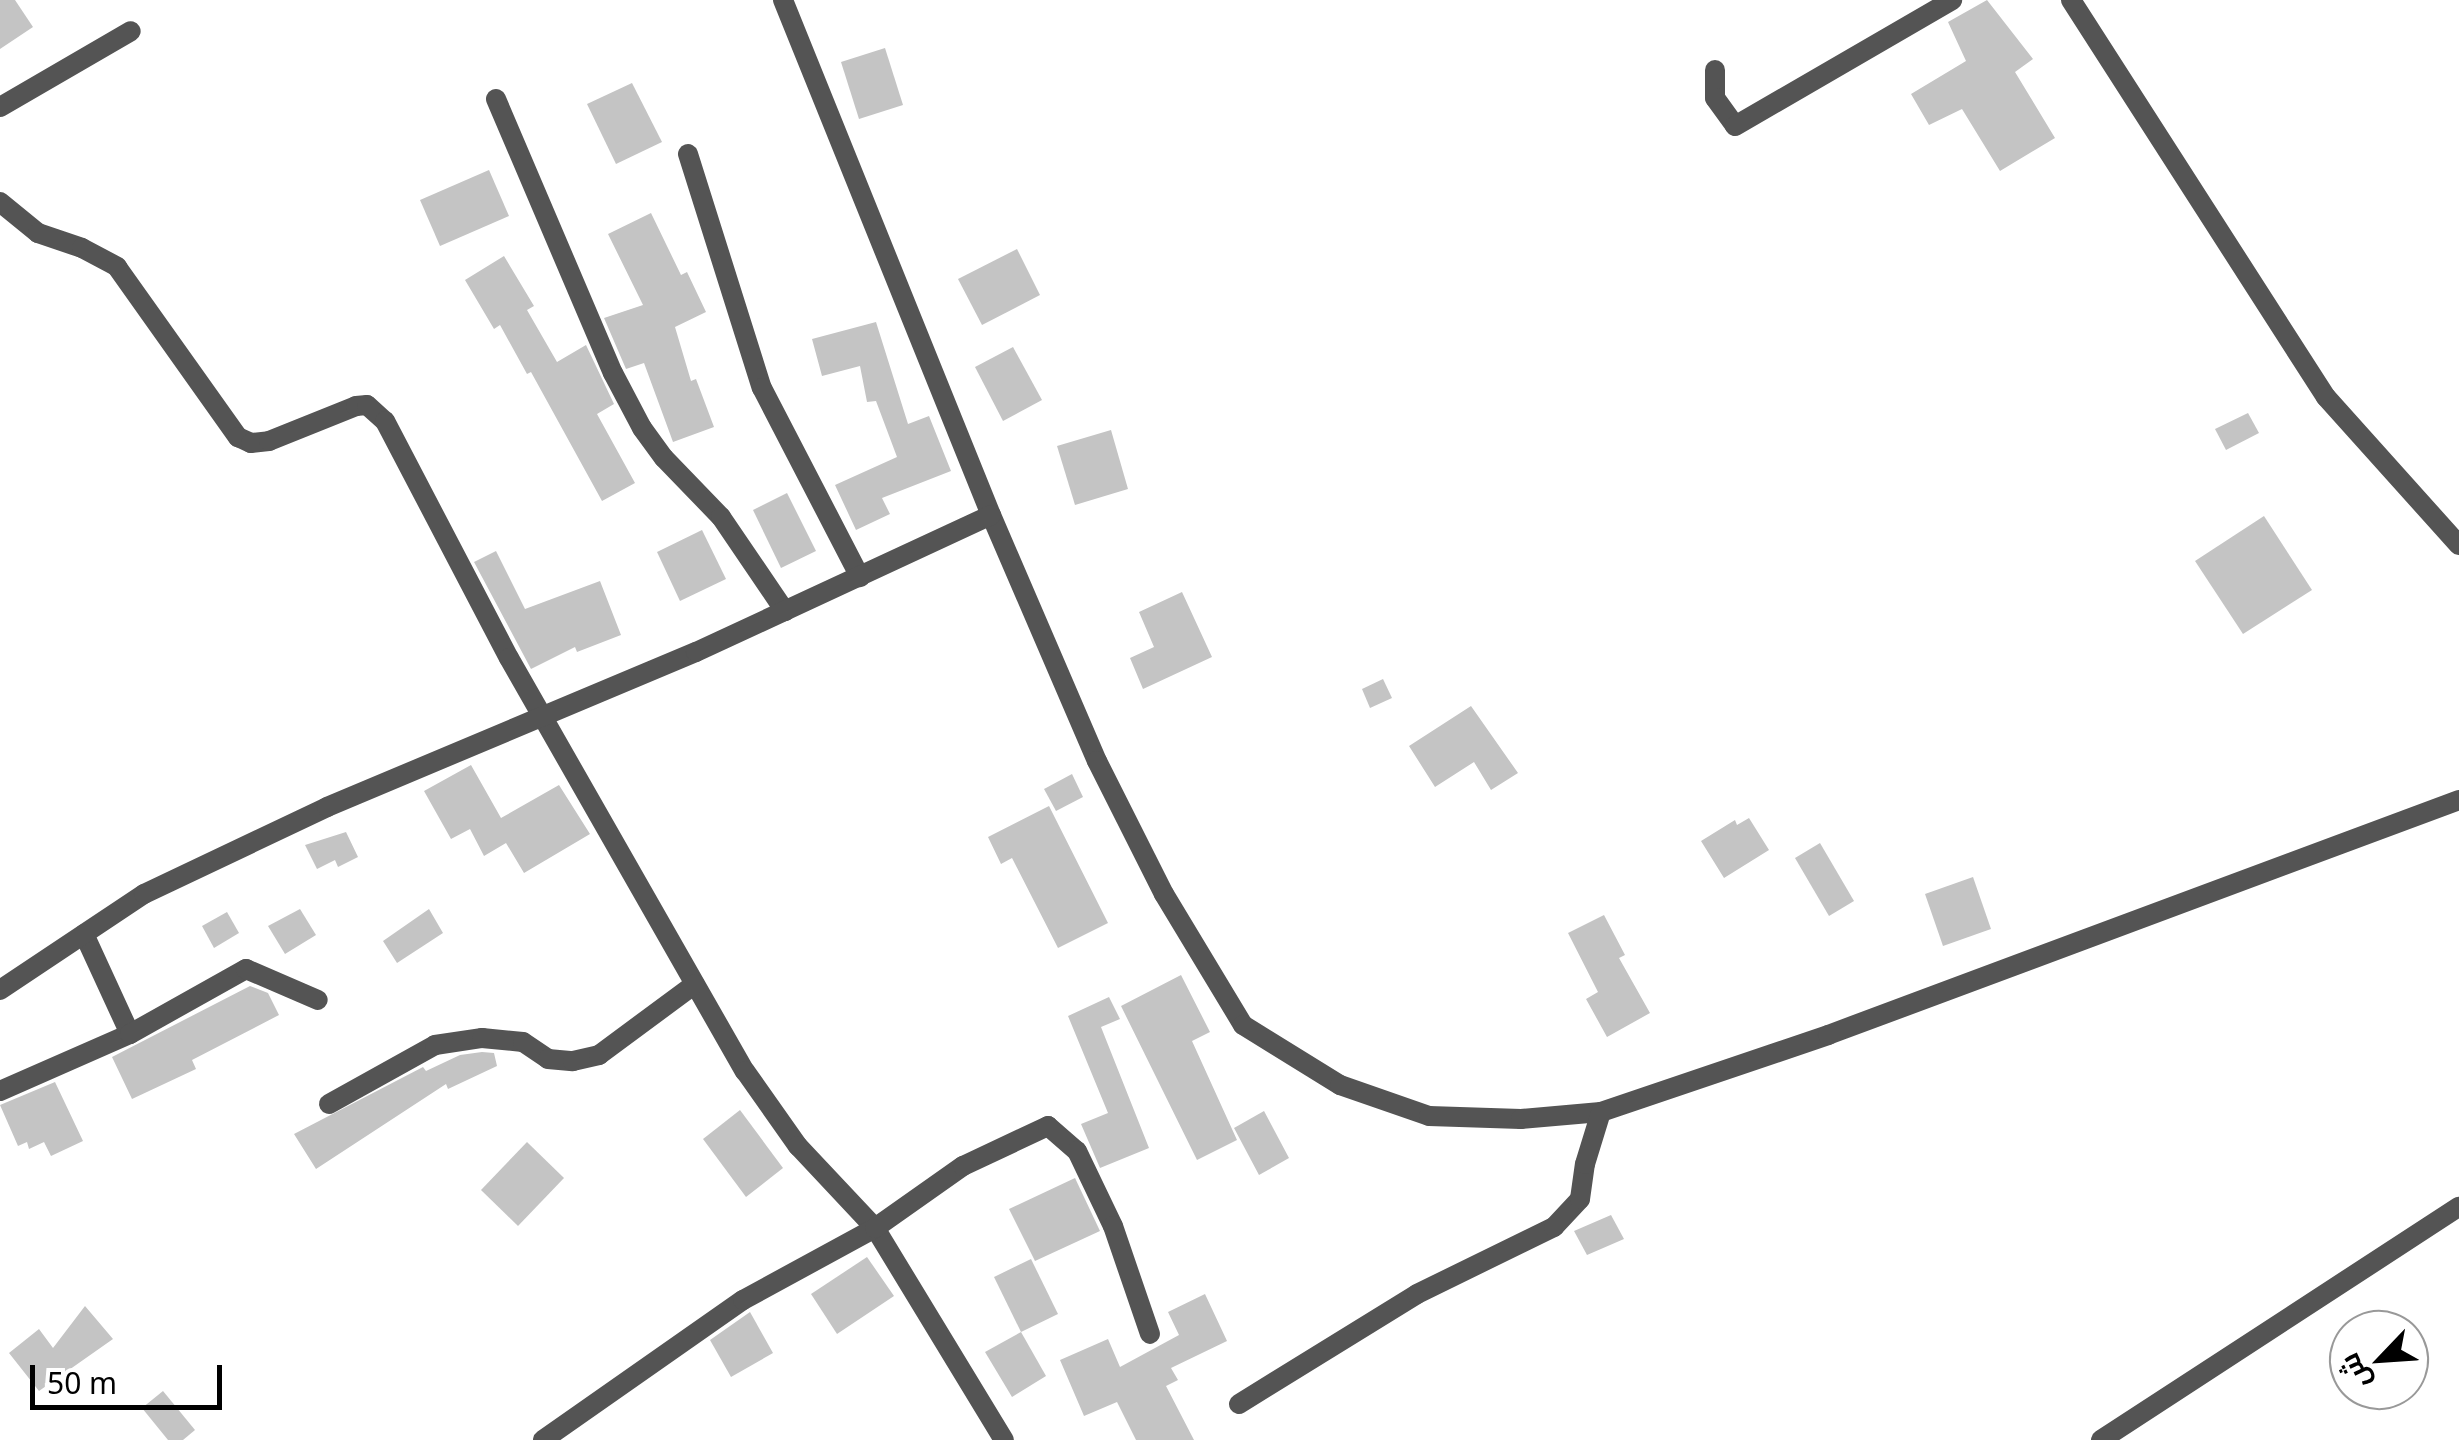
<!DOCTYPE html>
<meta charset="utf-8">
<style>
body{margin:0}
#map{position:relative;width:2459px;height:1440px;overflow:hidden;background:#fff;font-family:"Noto Sans",Cairo,sans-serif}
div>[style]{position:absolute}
.building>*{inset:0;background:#c4c4c4}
.street>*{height:20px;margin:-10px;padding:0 10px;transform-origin:10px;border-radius:10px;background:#545454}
span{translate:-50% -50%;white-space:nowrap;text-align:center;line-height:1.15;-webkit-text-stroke:9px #fff;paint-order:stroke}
.north{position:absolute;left:2329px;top:1310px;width:100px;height:100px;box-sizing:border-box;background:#fff;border:2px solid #999;border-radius:50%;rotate:245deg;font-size:28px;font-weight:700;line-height:40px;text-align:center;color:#000}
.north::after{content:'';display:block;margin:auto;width:35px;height:45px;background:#000;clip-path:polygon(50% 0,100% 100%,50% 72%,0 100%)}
.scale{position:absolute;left:30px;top:1365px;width:192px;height:45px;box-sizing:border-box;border:5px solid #000;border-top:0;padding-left:12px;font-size:30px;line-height:35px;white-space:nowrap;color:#000;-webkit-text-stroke:8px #fff;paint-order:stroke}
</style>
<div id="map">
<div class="building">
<i style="clip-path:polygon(0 0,15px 0,33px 27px,0 49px)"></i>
<i style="clip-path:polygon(1987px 0,2033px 59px,2015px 72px,2055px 138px,2000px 171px,1962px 109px,1929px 125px,1911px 94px,1966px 61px,1948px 22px)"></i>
<i style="clip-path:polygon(885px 48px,903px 105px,859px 119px,841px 62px)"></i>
<i style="clip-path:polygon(632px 83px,662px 142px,616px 164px,587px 104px)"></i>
<i style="clip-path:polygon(489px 170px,509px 216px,440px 246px,420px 200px)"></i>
<i style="clip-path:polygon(651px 213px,681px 275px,687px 272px,706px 312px,675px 327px,691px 381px,696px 379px,714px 427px,673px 442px,644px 363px,626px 369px,604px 318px,643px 305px,608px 234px)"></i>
<i style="clip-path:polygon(1017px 249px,1040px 295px,982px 325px,958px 279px)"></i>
<i style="clip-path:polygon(504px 256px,534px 306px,527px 310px,557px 362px,586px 345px,614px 404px,597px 414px,635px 483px,602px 501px,531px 372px,527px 374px,500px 325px,494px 329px,465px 280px)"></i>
<i style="clip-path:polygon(876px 322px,908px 424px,929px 416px,951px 471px,882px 498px,890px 514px,856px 530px,835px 485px,897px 457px,876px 401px,867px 402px,860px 366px,822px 376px,812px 339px)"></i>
<i style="clip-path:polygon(1013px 347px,1042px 400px,1003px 421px,975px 367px)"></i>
<i style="clip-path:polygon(2248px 413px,2259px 433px,2226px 450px,2215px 429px)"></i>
<i style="clip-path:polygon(1111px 430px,1128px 489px,1075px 505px,1057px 446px)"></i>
<i style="clip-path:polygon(787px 493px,816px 551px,781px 568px,753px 510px)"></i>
<i style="clip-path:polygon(2264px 516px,2312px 590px,2243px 634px,2195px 561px)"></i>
<i style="clip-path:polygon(702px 530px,726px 579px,680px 601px,657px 552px)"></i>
<i style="clip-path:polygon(496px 551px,525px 609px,600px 581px,621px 635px,577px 652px,575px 647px,531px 669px,474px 562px)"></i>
<i style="clip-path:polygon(1182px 592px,1212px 657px,1143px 689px,1130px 658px,1154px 647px,1139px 612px)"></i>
<i style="clip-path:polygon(1383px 679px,1392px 698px,1370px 708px,1362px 689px)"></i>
<i style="clip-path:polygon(1471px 706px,1518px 773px,1491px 790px,1474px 762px,1435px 787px,1409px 746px)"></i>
<i style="clip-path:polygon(471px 765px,501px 818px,559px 785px,590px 834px,524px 873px,506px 843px,484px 856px,470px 829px,451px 839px,424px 791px)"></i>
<i style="clip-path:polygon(1072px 774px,1083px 797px,1056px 811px,1044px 789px)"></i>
<i style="clip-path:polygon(1049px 806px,1108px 923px,1058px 948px,1012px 858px,1001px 864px,988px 837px)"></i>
<i style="clip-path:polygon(1749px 818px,1769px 850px,1724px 878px,1701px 841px,1735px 820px,1737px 825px)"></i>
<i style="clip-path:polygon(346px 832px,358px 857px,338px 867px,335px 860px,317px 869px,305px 845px)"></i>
<i style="clip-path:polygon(1820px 843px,1854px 901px,1829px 916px,1795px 858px)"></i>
<i style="clip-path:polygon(1973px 877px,1991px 929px,1943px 946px,1925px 894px)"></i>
<i style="clip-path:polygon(300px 909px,316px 935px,285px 954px,268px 926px)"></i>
<i style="clip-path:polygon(429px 909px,443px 933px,397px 963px,383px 941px)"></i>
<i style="clip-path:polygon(227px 912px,239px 933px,214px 948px,202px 926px)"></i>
<i style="clip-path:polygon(1604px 915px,1625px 955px,1619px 958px,1650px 1013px,1607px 1037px,1586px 999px,1598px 992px,1568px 933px)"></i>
<i style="clip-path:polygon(1181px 975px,1210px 1032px,1192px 1041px,1237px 1140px,1197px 1160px,1121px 1006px)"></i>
<i style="clip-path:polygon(250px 986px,268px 993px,279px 1015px,192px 1060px,196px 1069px,132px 1099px,112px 1057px)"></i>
<i style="clip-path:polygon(1109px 997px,1120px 1019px,1101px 1027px,1149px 1148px,1100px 1168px,1081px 1124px,1108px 1113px,1068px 1016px)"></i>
<i style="clip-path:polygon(482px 1052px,494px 1053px,497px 1066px,448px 1089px,446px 1084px,316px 1169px,294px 1134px,423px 1067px,426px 1071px,460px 1055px)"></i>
<i style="clip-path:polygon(55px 1082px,83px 1141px,51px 1156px,44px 1142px,29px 1149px,27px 1142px,18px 1146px,0 1105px)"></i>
<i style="clip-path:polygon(740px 1110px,783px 1168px,746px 1197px,703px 1139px)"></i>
<i style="clip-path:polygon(1264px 1111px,1289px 1158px,1259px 1175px,1234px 1128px)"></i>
<i style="clip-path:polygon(527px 1142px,564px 1178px,518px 1226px,481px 1190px)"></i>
<i style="clip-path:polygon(1075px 1178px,1100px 1231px,1035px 1261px,1009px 1209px)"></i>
<i style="clip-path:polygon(1611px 1215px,1624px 1239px,1587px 1255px,1574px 1231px)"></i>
<i style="clip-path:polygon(867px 1257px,894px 1296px,837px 1334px,811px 1294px)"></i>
<i style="clip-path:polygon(1031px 1259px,1058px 1314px,1021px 1332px,994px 1277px)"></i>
<i style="clip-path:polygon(1205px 1294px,1227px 1341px,1171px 1368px,1178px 1380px,1166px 1386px,1194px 1440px,1136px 1440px,1117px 1402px,1084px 1416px,1060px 1360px,1108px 1339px,1120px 1367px,1179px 1335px,1168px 1312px)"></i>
<i style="clip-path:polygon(85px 1306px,113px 1339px,39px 1391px,9px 1353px,39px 1329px,53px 1348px)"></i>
<i style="clip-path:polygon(750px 1312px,773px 1353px,731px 1377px,710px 1340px)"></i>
<i style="clip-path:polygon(1021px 1332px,1046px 1376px,1012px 1397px,985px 1352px)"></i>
<i style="clip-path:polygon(163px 1391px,195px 1430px,183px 1440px,168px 1440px,142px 1408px)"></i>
</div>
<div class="street">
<i style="left:783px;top:0;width:555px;rotate:68.01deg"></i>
<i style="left:991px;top:515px;width:268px;rotate:66.7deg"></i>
<i style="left:1097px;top:761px;width:149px;rotate:63.3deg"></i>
<i style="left:1164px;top:894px;width:153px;rotate:58.9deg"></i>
<i style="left:1243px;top:1025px;width:114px;rotate:31.7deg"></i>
<i style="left:1340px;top:1085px;width:94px;rotate:19.2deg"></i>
<i style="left:1429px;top:1116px;width:92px;rotate:1.9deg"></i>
<i style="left:1521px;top:1119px;width:80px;rotate:-5deg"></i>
<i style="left:1601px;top:1112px;width:240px;rotate:-18.7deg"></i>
<i style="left:1828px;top:1035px;width:673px;rotate:-20.43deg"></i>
<i style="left:2071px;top:0;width:472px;rotate:57.3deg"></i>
<i style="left:2326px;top:397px;width:199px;rotate:48.1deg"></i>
<i style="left:1715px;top:70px;width:28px;rotate:90deg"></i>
<i style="left:1715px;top:98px;width:34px;rotate:54deg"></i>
<i style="left:1735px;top:126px;width:251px;rotate:-30.1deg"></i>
<i style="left:496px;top:99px;width:298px;rotate:66.9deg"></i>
<i style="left:613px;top:373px;width:62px;rotate:62.2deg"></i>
<i style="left:642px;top:428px;width:37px;rotate:54deg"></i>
<i style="left:664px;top:458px;width:82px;rotate:46deg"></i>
<i style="left:721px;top:517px;width:114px;rotate:55.8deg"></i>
<i style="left:0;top:107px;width:151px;rotate:-30.1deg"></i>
<i style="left:688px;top:154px;width:245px;rotate:72.5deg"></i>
<i style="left:762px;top:388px;width:213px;rotate:62.6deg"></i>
<i style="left:0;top:202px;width:49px;rotate:39.2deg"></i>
<i style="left:38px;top:233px;width:46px;rotate:18.8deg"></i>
<i style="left:82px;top:248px;width:40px;rotate:28deg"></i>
<i style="left:117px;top:267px;width:209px;rotate:54.6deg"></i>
<i style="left:238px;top:437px;width:14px;rotate:25deg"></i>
<i style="left:251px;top:443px;width:18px;rotate:-6deg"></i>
<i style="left:269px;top:441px;width:94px;rotate:-21.9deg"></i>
<i style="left:356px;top:406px;width:11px;rotate:-5deg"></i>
<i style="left:367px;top:405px;width:24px;rotate:42deg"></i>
<i style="left:385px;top:421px;width:267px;rotate:62.4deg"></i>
<i style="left:509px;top:658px;width:476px;rotate:60.3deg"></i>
<i style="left:745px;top:1071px;width:92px;rotate:54.8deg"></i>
<i style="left:798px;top:1146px;width:112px;rotate:46.8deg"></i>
<i style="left:875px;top:1228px;width:248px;rotate:58.7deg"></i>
<i style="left:84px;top:934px;width:110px;rotate:65.3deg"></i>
<i style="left:0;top:990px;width:173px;rotate:-33.7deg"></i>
<i style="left:144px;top:894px;width:203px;rotate:-25.4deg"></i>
<i style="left:327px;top:807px;width:400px;rotate:-22.8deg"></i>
<i style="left:696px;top:652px;width:325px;rotate:-24.9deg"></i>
<i style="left:0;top:1091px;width:142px;rotate:-23.7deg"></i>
<i style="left:130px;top:1034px;width:133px;rotate:-29.3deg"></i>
<i style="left:246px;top:969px;width:78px;rotate:23.3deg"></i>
<i style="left:329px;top:1104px;width:121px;rotate:-29.1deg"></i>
<i style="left:435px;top:1045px;width:48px;rotate:-8.5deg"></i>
<i style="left:482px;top:1038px;width:41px;rotate:5.6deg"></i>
<i style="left:523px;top:1042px;width:30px;rotate:34deg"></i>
<i style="left:548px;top:1059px;width:25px;rotate:5deg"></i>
<i style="left:573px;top:1061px;width:27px;rotate:-13deg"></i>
<i style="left:599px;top:1055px;width:119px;rotate:-36.5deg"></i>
<i style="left:1239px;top:1404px;width:209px;rotate:-31.7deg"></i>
<i style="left:1417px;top:1294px;width:153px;rotate:-26.1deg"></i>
<i style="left:1554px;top:1227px;width:38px;rotate:-47deg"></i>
<i style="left:1580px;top:1199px;width:35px;rotate:-82deg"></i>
<i style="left:1585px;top:1164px;width:54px;rotate:-72.9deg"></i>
<i style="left:543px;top:1440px;width:244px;rotate:-35deg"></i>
<i style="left:743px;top:1300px;width:150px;rotate:-28.6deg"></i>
<i style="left:875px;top:1228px;width:108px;rotate:-35.2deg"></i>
<i style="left:963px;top:1166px;width:94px;rotate:-25.2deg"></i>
<i style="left:1048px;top:1126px;width:38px;rotate:41deg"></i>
<i style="left:1077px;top:1151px;width:83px;rotate:64.4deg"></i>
<i style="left:1113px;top:1226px;width:114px;rotate:71.1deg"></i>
<i style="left:2101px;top:1440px;width:427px;rotate:-33.1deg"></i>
</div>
<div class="north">ش</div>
<div class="scale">50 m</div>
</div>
